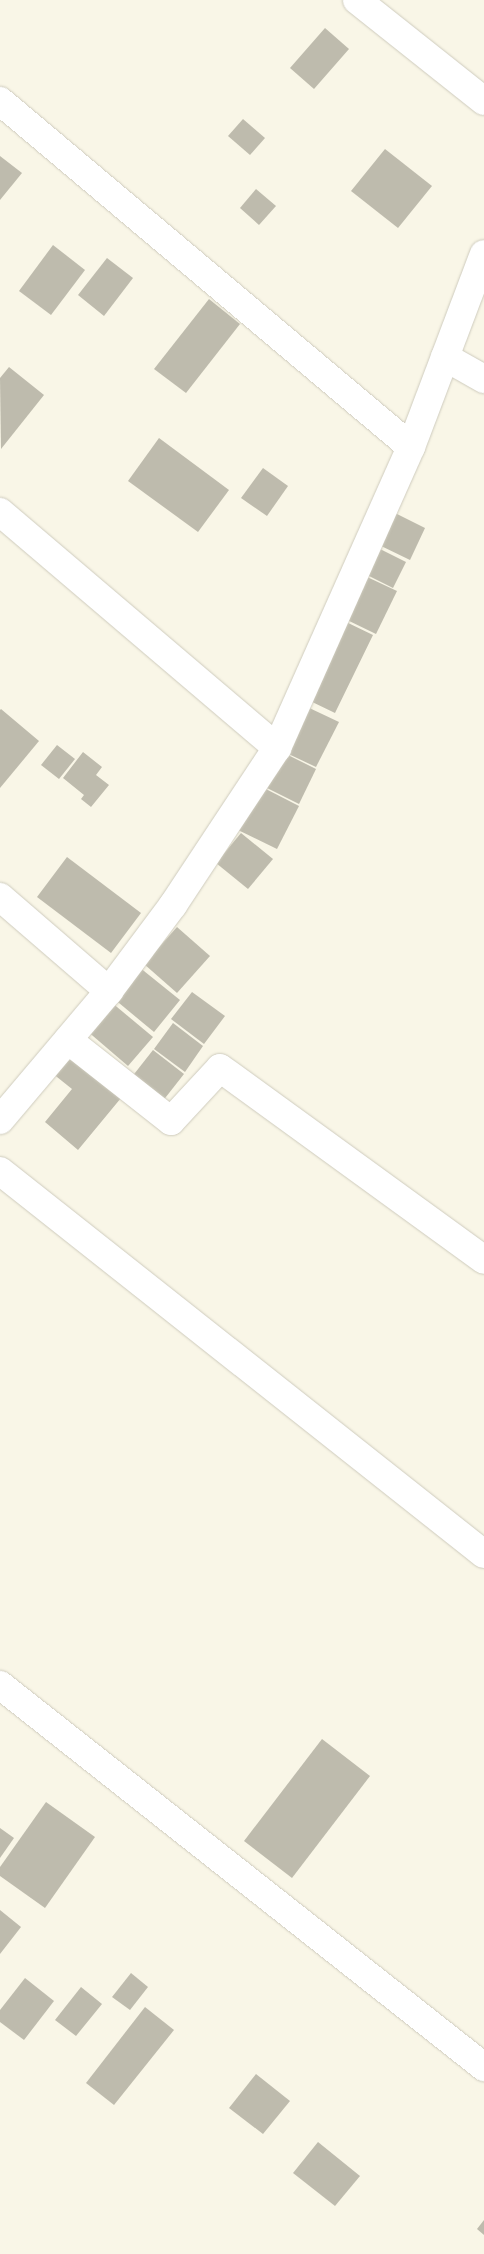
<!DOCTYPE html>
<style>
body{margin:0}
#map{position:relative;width:484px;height:2254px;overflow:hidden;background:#f9f6e7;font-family:"Work Sans",sans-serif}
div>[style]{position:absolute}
.building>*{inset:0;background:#bebbad}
.roads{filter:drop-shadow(0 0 1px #cecbbd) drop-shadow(0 0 1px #cecbbd)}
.minor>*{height:28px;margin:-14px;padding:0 14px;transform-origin:14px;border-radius:14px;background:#fff}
.tertiary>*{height:28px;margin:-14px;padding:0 14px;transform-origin:14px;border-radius:14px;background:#fff}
span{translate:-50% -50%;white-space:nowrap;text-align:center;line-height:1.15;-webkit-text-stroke:5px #fff;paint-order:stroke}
</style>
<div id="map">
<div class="building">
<i style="clip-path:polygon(325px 28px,349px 49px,314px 89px,290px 68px)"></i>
<i style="clip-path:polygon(243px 119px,265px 138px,250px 155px,228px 136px)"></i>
<i style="clip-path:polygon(385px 149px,432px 186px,398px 228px,351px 191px)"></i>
<i style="clip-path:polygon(0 156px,22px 173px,0 200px)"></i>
<i style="clip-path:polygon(256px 189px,276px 206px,259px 225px,240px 208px)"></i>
<i style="clip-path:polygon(53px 245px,85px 270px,51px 315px,19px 291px)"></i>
<i style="clip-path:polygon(107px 258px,133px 278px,104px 316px,78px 295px)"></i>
<i style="clip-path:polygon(209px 299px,240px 324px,186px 393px,154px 369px)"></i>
<i style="clip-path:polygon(9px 367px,44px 395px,1px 449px,0 378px)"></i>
<i style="clip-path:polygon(159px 438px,229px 490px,198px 532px,128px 481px)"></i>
<i style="clip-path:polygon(263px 468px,288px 486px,267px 516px,241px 498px)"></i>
<i style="clip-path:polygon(393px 512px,425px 528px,410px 560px,377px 544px)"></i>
<i style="clip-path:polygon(376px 547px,406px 562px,393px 588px,363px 573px)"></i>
<i style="clip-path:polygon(365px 576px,397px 591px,376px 634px,343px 618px)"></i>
<i style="clip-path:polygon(344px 621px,373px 635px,335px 713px,306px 699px,326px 659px,332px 661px,326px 658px)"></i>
<i style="clip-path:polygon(303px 705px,339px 722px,316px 767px,280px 750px)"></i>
<i style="clip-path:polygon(1px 709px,39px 741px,0 788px,0 710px)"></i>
<i style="clip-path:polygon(57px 745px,75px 759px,59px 779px,41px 765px)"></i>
<i style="clip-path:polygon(278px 750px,316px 769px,299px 804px,261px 785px)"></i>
<i style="clip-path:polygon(83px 752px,102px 767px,96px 775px,109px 785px,91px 807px,81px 799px,84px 795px,63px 778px)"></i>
<i style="clip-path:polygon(260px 786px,299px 806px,277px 849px,238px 830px)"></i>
<i style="clip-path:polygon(241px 833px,273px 859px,248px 889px,216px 863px)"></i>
<i style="clip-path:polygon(67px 857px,141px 913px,111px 953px,37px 897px)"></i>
<i style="clip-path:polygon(177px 927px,210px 956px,177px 993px,144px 964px)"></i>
<i style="clip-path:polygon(139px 967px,180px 1000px,154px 1032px,113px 998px)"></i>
<i style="clip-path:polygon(192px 992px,225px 1016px,204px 1044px,171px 1019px)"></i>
<i style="clip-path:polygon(111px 1002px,153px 1037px,128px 1066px,86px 1030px)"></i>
<i style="clip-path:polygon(173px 1023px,203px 1046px,185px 1072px,154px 1049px)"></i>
<i style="clip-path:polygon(153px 1050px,184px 1074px,162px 1102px,131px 1078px)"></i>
<i style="clip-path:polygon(67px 1054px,121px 1098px,78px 1150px,45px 1122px,72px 1089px,52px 1073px)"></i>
<i style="clip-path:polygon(322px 1739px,370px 1776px,292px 1878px,244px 1841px)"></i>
<i style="clip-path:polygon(46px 1802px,95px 1837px,45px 1908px,0 1876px,0 1867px)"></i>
<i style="clip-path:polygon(0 1828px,14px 1838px,0 1858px)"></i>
<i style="clip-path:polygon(0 1910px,21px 1927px,0 1954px)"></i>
<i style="clip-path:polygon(131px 1973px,148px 1987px,130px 2010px,112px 1997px)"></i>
<i style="clip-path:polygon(25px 1978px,54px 2001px,24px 2040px,0 2022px,0 2010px)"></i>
<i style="clip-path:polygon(81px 1987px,102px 2004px,76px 2036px,55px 2020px)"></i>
<i style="clip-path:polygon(145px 2007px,174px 2030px,114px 2105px,86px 2083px)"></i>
<i style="clip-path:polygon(256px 2074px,290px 2101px,263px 2134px,229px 2108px)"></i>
<i style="clip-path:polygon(318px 2142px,360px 2176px,335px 2206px,293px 2173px)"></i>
<i style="clip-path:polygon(484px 2220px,484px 2235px,477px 2229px)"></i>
</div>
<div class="roads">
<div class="minor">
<i style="left:357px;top:0;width:162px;rotate:38.5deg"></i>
<i style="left:0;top:101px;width:537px;rotate:40.09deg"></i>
<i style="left:445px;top:357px;width:45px;rotate:29.4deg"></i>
<i style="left:0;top:512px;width:364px;rotate:40.4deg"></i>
<i style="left:0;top:897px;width:144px;rotate:40.8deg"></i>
<i style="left:68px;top:1040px;width:131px;rotate:38.2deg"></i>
<i style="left:171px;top:1121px;width:72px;rotate:-47.2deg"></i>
<i style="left:220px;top:1068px;width:326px;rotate:36deg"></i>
<i style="left:0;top:1171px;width:617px;rotate:38.36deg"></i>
<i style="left:0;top:1685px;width:617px;rotate:38.28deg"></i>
</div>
<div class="tertiary">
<i style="left:0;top:1120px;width:169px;rotate:-49.8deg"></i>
<i style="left:109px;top:991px;width:107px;rotate:-53.3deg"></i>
<i style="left:173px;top:905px;width:188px;rotate:-56.5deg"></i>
<i style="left:277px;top:748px;width:329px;rotate:-66deg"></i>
<i style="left:411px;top:447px;width:206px;rotate:-69.3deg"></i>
</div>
</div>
</div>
